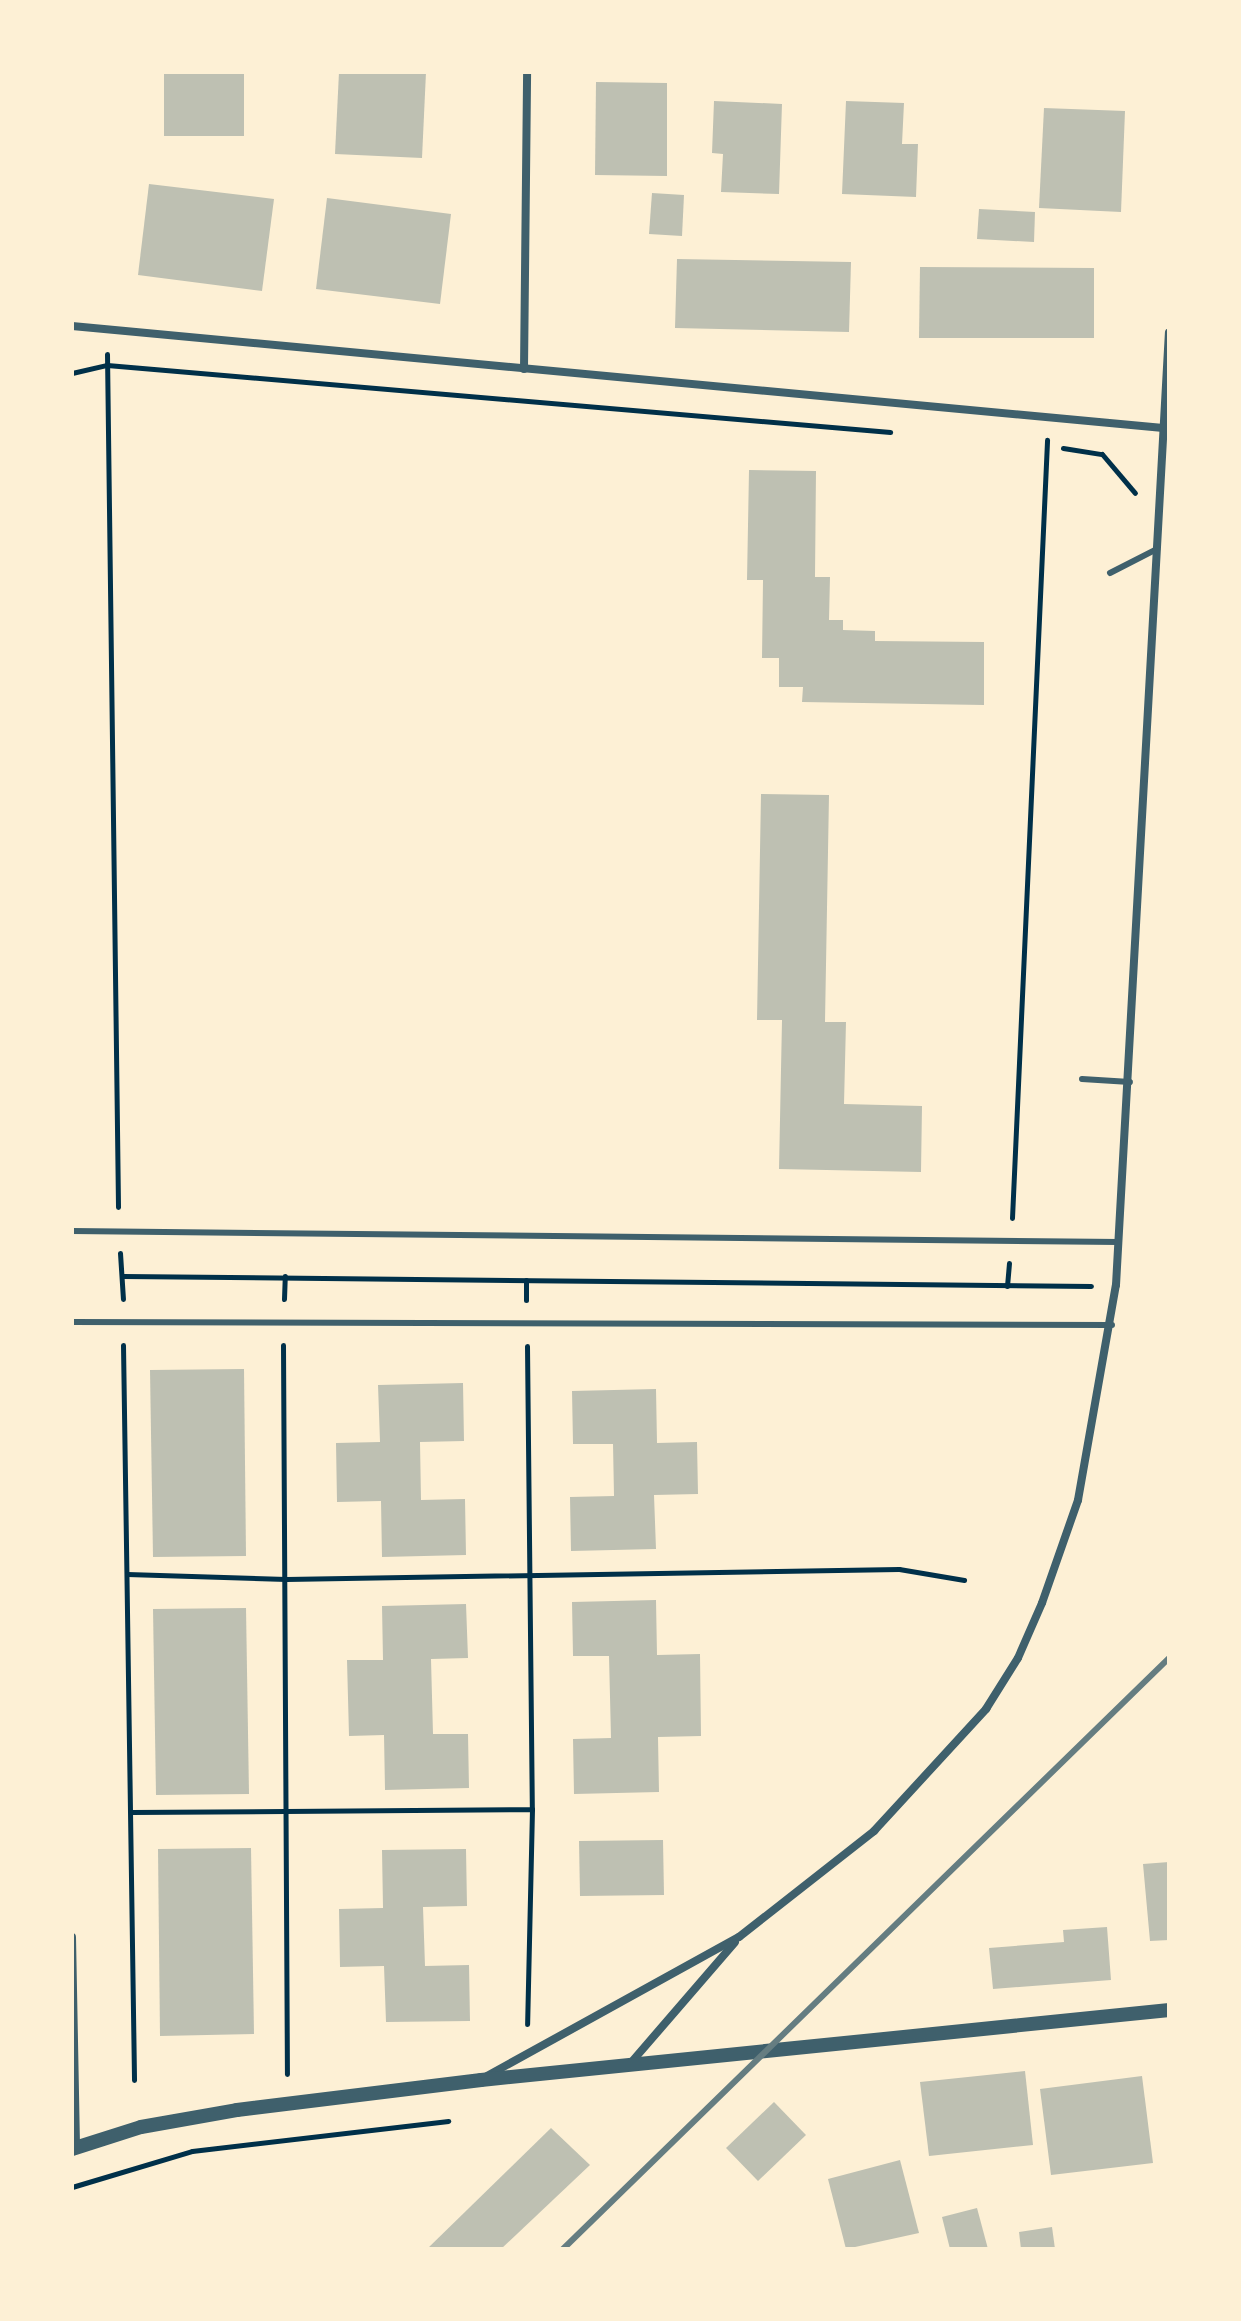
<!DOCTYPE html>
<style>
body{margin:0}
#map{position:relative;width:1241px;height:2321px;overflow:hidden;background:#fdf0d5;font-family:"Noto Serif",serif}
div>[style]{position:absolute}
.building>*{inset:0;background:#bec0b2}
.path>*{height:5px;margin:-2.5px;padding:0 2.5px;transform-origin:2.5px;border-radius:2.5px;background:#003049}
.service>*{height:6px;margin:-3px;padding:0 3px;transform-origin:3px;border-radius:3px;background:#3f606c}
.minor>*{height:8px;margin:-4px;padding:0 4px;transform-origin:4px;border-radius:4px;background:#3f606c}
.tertiary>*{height:14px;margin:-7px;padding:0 7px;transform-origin:7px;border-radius:7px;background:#3f606c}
.rail>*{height:6px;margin:-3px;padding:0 3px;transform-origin:3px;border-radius:3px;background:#657d81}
span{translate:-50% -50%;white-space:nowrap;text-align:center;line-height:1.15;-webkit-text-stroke:6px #fdf0d5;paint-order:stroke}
.frame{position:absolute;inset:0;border:74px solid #fdf0d5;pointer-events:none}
</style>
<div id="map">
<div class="building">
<i style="clip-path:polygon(164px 72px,244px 72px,244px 136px,164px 136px)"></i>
<i style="clip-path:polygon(339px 72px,426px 72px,422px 158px,335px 154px)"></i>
<i style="clip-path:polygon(596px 82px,667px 83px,667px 176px,595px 175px)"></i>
<i style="clip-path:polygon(714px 101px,782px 104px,779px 194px,721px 192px,723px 154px,712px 153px)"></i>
<i style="clip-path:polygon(846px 101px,904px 103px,902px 144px,918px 144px,916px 197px,842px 194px)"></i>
<i style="clip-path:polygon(1044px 108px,1125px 111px,1121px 212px,1039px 208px)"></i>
<i style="clip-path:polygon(149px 184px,274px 199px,262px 291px,138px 275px)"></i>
<i style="clip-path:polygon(652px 193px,684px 195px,682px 236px,649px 234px)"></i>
<i style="clip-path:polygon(327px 198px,451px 214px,440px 304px,316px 289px)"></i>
<i style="clip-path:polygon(979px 209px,1035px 212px,1034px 242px,977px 239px)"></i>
<i style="clip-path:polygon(677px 259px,851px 262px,849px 332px,675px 328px)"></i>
<i style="clip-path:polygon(920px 267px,1094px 268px,1094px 338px,919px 338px)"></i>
<i style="clip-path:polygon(749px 470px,816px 471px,815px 577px,830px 577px,829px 620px,843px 620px,843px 630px,875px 631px,875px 641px,984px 642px,984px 705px,802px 702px,803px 687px,779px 687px,779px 658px,762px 658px,763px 580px,747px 580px)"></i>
<i style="clip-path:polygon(761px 794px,829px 795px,825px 1022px,846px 1022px,844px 1104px,922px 1106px,921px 1172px,779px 1169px,782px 1020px,757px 1020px)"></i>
<i style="clip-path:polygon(244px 1369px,246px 1556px,153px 1557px,150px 1370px)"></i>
<i style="clip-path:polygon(463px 1383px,464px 1441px,420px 1442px,421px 1500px,465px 1499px,466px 1555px,382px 1557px,381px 1501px,337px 1502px,336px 1443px,380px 1442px,378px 1385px)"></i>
<i style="clip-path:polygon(656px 1389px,657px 1443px,697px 1442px,698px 1494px,654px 1495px,656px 1549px,571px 1551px,570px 1497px,614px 1496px,613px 1444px,573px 1444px,572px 1391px)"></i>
<i style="clip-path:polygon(656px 1600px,657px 1655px,700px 1654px,701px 1736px,658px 1737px,659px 1792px,574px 1794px,573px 1739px,611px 1738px,609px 1656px,573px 1656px,572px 1602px)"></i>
<i style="clip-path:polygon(466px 1604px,468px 1658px,431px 1659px,433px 1734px,468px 1734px,469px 1788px,385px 1790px,384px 1735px,349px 1736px,347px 1660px,383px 1660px,382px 1606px)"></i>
<i style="clip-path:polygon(246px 1608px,249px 1794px,156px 1795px,153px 1609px)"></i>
<i style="clip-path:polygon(663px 1840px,664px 1895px,580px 1896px,579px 1841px)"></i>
<i style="clip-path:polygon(251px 1848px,254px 2034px,160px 2036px,158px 1849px)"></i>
<i style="clip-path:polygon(466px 1849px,467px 1906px,423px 1907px,425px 1966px,469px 1965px,470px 2021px,386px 2022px,384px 1966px,340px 1967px,339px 1909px,383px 1908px,382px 1850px)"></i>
<i style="clip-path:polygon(1169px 1862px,1169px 1940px,1150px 1941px,1143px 1864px)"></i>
<i style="clip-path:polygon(1107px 1927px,1111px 1980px,993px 1989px,989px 1948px,1064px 1942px,1063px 1930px)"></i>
<i style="clip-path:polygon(1025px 2071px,1033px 2145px,929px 2156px,920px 2082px)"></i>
<i style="clip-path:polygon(1142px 2076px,1153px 2163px,1051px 2175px,1040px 2089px)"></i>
<i style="clip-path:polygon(774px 2102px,806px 2135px,758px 2181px,726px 2148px)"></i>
<i style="clip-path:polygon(551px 2128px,590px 2165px,501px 2249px,427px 2249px)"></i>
<i style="clip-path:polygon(900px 2160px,919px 2233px,846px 2249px,828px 2179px)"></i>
<i style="clip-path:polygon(977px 2208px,988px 2249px,950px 2249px,942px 2217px)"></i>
<i style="clip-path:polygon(1052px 2227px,1055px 2249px,1021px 2249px,1019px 2232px)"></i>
</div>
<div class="path">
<i style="left:107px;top:354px;width:853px;rotate:89.26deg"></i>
<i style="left:72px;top:373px;width:36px;rotate:-13deg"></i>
<i style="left:107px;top:365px;width:786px;rotate:4.89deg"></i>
<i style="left:1063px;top:448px;width:39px;rotate:9deg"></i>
<i style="left:1102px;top:454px;width:51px;rotate:49.8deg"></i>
<i style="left:1012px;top:1218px;width:779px;rotate:-87.42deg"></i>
<i style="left:120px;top:1253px;width:46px;rotate:86.3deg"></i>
<i style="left:123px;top:1276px;width:968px;rotate:0.59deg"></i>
<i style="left:1007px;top:1286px;width:23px;rotate:-85deg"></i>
<i style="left:284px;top:1299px;width:23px;rotate:-88deg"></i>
<i style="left:526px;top:1300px;width:20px;rotate:-90deg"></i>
<i style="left:123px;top:1345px;width:735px;rotate:89.14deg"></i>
<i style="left:283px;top:1345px;width:729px;rotate:89.69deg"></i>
<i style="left:527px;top:1346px;width:463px;rotate:89.4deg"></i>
<i style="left:532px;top:1809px;width:215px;rotate:91.3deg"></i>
<i style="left:127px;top:1574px;width:159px;rotate:1.8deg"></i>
<i style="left:286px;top:1579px;width:613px;rotate:-0.93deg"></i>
<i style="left:899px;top:1569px;width:66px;rotate:9.6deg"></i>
<i style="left:131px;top:1812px;width:401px;rotate:-0.4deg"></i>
<i style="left:72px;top:2187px;width:125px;rotate:-16.7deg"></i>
<i style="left:192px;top:2151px;width:258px;rotate:-6.7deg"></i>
</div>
<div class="service">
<i style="left:1110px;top:573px;width:53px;rotate:-27.1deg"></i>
<i style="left:1082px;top:1079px;width:48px;rotate:3.6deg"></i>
<i style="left:72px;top:1231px;width:1047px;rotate:0.6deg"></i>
<i style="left:72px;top:1322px;width:1040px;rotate:0.17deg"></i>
</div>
<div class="minor">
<i style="left:72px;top:326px;width:1096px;rotate:5.34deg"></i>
<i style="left:524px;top:369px;width:297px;rotate:-89.4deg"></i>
<i style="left:72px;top:1937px;width:210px;rotate:88.9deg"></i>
<i style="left:629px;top:2065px;width:162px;rotate:-49.2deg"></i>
<i style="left:487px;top:2076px;width:288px;rotate:-28.9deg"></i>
<i style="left:739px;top:1937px;width:172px;rotate:-38.1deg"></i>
<i style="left:874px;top:1831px;width:166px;rotate:-47.4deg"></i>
<i style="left:986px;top:1709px;width:60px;rotate:-57.9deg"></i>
<i style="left:1018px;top:1658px;width:60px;rotate:-66.4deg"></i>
<i style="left:1042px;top:1603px;width:109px;rotate:-70.7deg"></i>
<i style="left:1078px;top:1500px;width:218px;rotate:-80deg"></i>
<i style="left:1116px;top:1285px;width:954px;rotate:-86.82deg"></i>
</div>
<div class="tertiary">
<i style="left:72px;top:2149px;width:72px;rotate:-17.7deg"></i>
<i style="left:141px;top:2127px;width:97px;rotate:-10deg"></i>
<i style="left:237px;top:2110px;width:246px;rotate:-7deg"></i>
<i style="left:481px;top:2080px;width:692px;rotate:-5.81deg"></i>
</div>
<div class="rail">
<i style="left:563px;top:2249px;width:846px;rotate:-44.28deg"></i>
</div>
<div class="frame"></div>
</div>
